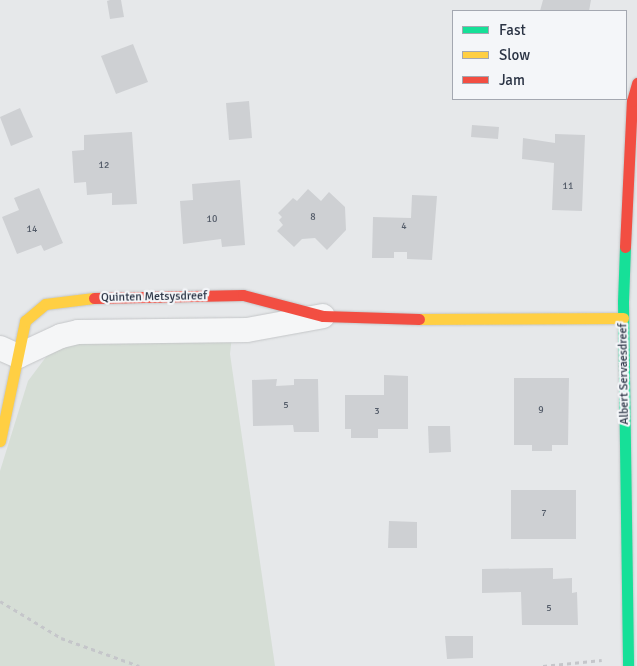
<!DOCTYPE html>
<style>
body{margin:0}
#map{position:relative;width:637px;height:666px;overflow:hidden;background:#e6e8ea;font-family:Signika,sans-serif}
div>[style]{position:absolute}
.green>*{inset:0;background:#d6ded6}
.building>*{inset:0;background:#ced0d3}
.path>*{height:3px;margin-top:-1.5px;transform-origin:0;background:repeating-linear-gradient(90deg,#c5c6ca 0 4px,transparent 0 8px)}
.roads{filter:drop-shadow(0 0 1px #c4c6c8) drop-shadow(0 0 1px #c4c6c8)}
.street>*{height:24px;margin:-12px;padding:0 12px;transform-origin:12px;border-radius:12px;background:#f5f6f7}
.fast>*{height:11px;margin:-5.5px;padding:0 5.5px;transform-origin:5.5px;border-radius:5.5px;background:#16e098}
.slow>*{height:11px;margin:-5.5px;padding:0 5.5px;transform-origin:5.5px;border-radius:5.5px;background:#ffcf43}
.jam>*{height:11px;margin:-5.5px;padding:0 5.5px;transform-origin:5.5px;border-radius:5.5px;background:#f24e42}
span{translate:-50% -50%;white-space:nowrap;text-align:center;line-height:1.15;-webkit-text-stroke:4.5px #f4f6f9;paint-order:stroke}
.number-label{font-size:10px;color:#545c69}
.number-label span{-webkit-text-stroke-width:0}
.street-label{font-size:12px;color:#2b3445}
.legend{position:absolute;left:452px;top:10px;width:175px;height:90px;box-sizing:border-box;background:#f4f6f9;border:1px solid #a4a8b1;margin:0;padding:6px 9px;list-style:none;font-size:15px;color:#2b3445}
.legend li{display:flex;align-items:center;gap:10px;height:25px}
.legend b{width:25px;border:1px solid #a4a8b1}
</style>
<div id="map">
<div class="green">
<i style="clip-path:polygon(232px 336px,230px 354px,275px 666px,0 666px,0 471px,28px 381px,52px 349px,87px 339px)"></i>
</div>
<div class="building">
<i style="clip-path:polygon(110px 0,121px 0,124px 17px,110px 19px,107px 1px)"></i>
<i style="clip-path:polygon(543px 0,591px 0,589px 11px,540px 11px)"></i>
<i style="clip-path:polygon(133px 44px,148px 82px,116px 94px,101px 56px)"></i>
<i style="clip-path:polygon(249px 101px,252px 138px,229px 140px,226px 103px)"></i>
<i style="clip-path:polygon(20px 108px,33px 137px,11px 146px,0 117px)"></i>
<i style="clip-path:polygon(472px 125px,499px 127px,498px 139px,471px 137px)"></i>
<i style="clip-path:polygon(132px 132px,137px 204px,112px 205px,112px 193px,87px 195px,86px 182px,74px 183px,72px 151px,84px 150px,84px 135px)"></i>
<i style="clip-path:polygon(555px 134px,585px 135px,582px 211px,552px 210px,554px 163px,522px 159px,523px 138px,555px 143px)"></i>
<i style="clip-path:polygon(240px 180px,245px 245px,222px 247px,221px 239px,183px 244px,180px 201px,193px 200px,192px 184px)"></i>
<i style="clip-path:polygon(39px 188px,63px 243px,44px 251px,41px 245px,17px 254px,2px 217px,19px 210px,14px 198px)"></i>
<i style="clip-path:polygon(308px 189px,321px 201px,329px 192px,345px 207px,346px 230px,327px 250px,315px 238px,302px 239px,294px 247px,277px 231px,283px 225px,279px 220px,282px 217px,278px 213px,293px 198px,297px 201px)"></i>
<i style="clip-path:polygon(412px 195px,437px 196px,432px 260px,407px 259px,407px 252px,394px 252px,394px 258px,372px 258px,373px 217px,411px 218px)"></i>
<i style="clip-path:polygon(384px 375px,408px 376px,408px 429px,378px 429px,378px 438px,351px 438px,351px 429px,345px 429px,345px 395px,384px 395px)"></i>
<i style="clip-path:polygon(514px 378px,569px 378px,568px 445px,552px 445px,552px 451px,532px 451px,532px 445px,514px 445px)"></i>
<i style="clip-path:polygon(277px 379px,276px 386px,294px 385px,294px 379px,318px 379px,319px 432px,294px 432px,293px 425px,253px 426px,252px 380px)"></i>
<i style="clip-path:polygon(428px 426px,450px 426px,451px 452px,429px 453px)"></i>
<i style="clip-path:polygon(511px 490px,576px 490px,576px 539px,511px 539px)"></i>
<i style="clip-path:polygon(389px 521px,417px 522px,417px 548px,388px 548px)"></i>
<i style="clip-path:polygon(553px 568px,553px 579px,572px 578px,572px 593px,577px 592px,578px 625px,522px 625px,521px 592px,482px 593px,482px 569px)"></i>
<i style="clip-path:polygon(445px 636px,473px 636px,473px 658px,447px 659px)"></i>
</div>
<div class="path">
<i style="left:0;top:601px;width:71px;rotate:31.2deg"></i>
<i style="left:61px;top:638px;width:83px;rotate:19.7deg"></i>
<i style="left:543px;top:666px;width:59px;rotate:-5.8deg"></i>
</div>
<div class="roads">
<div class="street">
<i style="left:0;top:348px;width:20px;rotate:24deg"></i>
<i style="left:18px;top:356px;width:47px;rotate:-24.9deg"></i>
<i style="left:61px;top:336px;width:17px;rotate:-13deg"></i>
<i style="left:78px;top:332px;width:169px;rotate:-0.7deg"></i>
<i style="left:247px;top:330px;width:77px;rotate:-10.4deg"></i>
</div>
<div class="fast">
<i style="left:625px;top:247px;width:55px;rotate:92.1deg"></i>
<i style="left:623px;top:302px;width:364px;rotate:89.2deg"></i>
</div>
<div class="slow">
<i style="left:419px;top:319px;width:204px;rotate:-0.3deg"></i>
<i style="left:0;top:441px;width:123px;rotate:-78.2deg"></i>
<i style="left:25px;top:321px;width:26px;rotate:-40deg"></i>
<i style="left:45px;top:304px;width:49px;rotate:-7deg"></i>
</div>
<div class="jam">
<i style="left:625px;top:247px;width:146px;rotate:-87.3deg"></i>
<i style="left:632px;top:101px;width:19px;rotate:-74deg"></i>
<i style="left:94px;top:298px;width:149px;rotate:-1.2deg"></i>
<i style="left:243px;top:295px;width:83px;rotate:14.7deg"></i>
<i style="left:323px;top:316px;width:96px;rotate:1.8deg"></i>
</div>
</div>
<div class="number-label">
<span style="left:104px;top:166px">12</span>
<span style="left:568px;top:187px">11</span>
<span style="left:313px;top:218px">8</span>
<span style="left:212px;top:220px">10</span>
<span style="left:404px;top:227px">4</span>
<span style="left:32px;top:230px">14</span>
<span style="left:286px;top:406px">5</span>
<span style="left:541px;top:411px">9</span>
<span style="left:377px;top:412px">3</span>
<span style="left:544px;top:514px">7</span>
<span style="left:549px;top:609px">5</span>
</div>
<div class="street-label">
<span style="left:154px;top:297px;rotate:-1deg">Quinten Metsysdreef</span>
<span style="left:624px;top:374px;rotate:-91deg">Albert Servaesdreef</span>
</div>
<ul class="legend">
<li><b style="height:6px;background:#16e098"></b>Fast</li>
<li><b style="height:6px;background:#ffcf43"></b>Slow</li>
<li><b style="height:6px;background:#f24e42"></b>Jam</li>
</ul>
</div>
